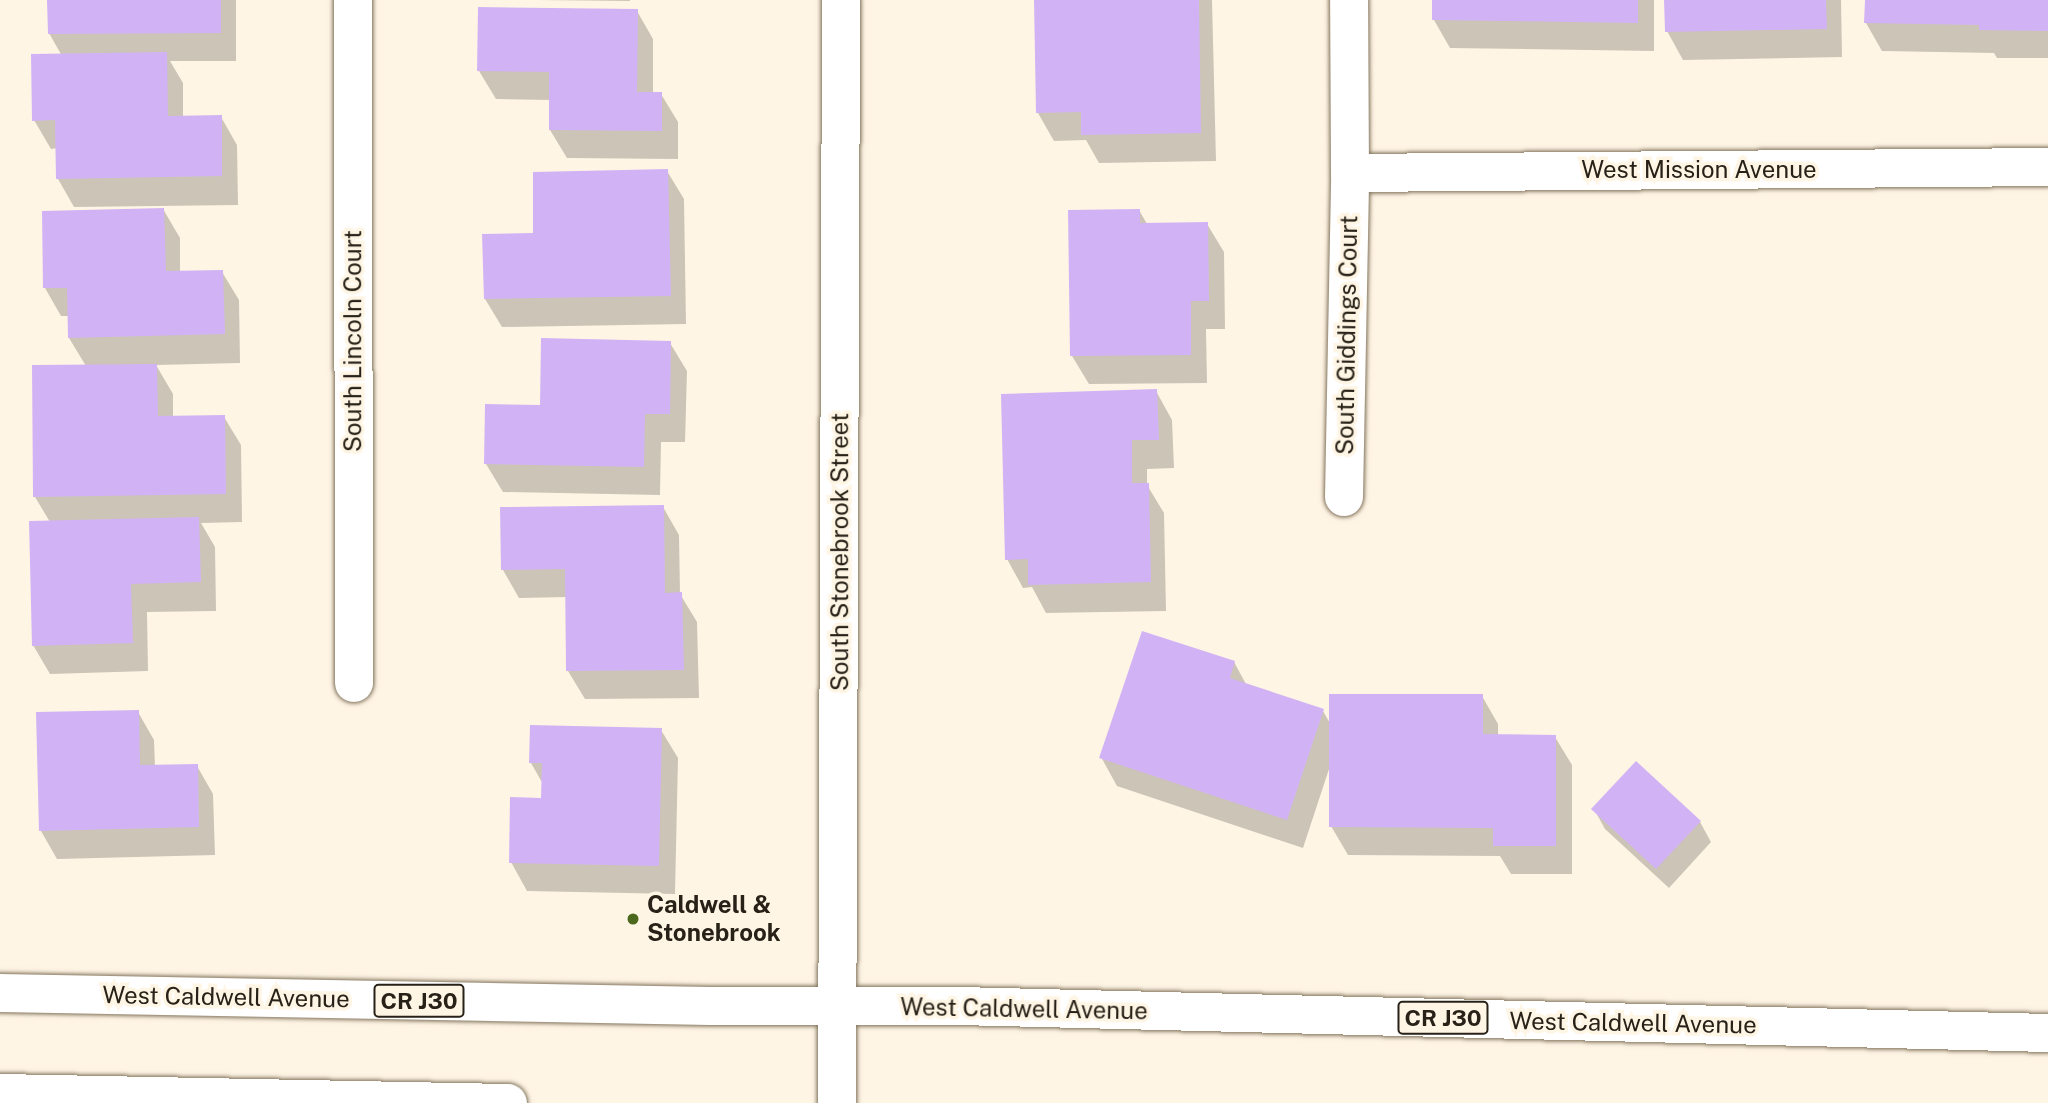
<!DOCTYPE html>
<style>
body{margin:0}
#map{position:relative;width:2048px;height:1103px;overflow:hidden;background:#fff5e5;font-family:"Public Sans",sans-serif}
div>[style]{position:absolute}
.shadow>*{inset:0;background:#0003}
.building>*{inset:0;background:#d1b3f5}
.roads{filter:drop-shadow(0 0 2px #84765e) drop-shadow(0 0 2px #84765e)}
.minor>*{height:38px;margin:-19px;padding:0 19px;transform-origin:19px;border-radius:19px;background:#fff}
.major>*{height:38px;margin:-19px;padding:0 19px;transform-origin:19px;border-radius:19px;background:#fff}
.dots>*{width:19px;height:19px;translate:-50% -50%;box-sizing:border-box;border:4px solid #fff5e5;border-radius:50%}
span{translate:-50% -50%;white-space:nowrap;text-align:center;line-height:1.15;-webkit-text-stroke:7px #fff5e5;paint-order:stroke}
.shield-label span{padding:2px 5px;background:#fff5e5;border:2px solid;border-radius:5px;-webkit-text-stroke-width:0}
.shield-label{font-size:23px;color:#272117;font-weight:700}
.street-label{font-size:24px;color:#272117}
.poi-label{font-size:24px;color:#272117;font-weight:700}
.left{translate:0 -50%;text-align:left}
</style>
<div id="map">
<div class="shadow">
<i style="clip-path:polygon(49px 0,236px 0,236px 61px,170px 61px,183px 83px,183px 117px,221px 117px,237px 145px,238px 205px,74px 207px,58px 179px,57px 148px,51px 149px,34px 120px,62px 56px,49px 33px)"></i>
<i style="clip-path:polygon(536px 0,630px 0,630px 1px)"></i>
<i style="clip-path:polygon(1036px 0,1212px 0,1216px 161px,1099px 163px,1086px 140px,1054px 141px,1038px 113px)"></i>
<i style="clip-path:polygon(1434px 0,1654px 0,1654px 51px,1450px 48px,1434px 20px)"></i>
<i style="clip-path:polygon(1666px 0,1841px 0,1842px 57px,1683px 60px,1667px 31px)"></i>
<i style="clip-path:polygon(1866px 0,2048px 0,2048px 58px,1997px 58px,1994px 53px,1882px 51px,1866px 23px)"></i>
<i style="clip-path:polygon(637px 11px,653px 39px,653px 94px,661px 94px,678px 122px,678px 159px,567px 158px,550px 130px,551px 100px,496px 99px,479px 71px)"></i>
<i style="clip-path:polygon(667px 171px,684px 199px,686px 324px,502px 327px,485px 299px,484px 236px,535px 235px)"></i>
<i style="clip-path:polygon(163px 209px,180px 238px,180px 273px,222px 272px,239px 300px,240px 363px,156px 365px,173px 394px,173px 417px,224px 417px,241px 445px,242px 522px,201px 523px,215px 547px,216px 611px,147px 612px,148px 671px,50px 674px,33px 645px,50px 522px,35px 497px,86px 366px,69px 338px,69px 316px,61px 316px,45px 288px)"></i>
<i style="clip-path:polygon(1139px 210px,1147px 224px,1207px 224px,1224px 252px,1225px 329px,1206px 329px,1207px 383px,1089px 384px,1072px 356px)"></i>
<i style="clip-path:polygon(670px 343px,687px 371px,685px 442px,661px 442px,660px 495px,503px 492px,486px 464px,542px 406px)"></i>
<i style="clip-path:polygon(1156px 391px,1172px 420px,1174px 468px,1147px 469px,1147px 485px,1164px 513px,1166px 611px,1046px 613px,1032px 587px,1023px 588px,1007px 559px)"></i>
<i style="clip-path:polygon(663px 507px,679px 535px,680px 594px,697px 622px,699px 698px,585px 699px,568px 671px,567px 597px,519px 598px,503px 570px)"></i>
<i style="clip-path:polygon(1234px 662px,1247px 686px,1323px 711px,1331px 725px,1482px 696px,1498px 724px,1498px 736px,1555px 737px,1572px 765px,1572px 874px,1511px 874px,1500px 856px,1348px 855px,1331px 826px,1330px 766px,1303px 848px,1117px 786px,1101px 757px)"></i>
<i style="clip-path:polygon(138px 712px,154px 740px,155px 767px,197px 766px,213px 794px,215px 855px,57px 859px,41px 831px)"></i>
<i style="clip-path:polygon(661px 730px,678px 758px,675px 894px,527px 891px,511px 862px,543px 800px,543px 784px,531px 763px)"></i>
<i style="clip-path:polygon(1594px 809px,1700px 822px,1711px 842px,1669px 888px,1605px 829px)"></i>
</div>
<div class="building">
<i style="clip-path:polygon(47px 0,221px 0,221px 33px,48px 34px)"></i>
<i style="clip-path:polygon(1034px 0,1199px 0,1201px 133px,1081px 135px,1081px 112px,1036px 113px)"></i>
<i style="clip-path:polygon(1432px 0,1638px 0,1638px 23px,1432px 20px)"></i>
<i style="clip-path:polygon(1664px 0,1826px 0,1827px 29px,1665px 32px)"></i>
<i style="clip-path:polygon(1865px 0,2048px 0,2048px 31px,1979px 30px,1979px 25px,1864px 23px)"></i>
<i style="clip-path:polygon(478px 7px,638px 9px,637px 92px,662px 92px,662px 131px,549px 130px,549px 72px,477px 71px)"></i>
<i style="clip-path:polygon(167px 52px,168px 116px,222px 115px,222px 176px,56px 179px,55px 120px,32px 121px,31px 54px)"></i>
<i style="clip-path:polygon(668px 169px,671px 296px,484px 299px,482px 234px,533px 233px,533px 172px)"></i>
<i style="clip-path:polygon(164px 208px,166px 271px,223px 270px,225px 334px,68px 338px,67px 288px,43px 288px,42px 211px)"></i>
<i style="clip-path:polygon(1140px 209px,1140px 223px,1208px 222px,1209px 301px,1191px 301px,1191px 355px,1070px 356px,1068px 210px)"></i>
<i style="clip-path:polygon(541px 338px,671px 341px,670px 414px,645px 414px,644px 467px,484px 464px,485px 404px,540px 405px)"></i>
<i style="clip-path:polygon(157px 364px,158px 416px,225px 415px,226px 494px,33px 497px,32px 365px)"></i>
<i style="clip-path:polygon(1157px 389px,1159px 440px,1132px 440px,1132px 483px,1149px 483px,1151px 582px,1028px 585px,1028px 559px,1005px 560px,1001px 394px)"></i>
<i style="clip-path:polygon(664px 505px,665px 593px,682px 592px,684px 670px,566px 671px,565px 569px,501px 570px,500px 507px)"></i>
<i style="clip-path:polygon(199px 517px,201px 582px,131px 584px,133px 643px,32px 646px,29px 521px)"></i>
<i style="clip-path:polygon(1142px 631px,1235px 661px,1230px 678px,1324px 709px,1287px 820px,1099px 758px)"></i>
<i style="clip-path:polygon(1329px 694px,1483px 694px,1483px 734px,1556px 735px,1556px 846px,1493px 846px,1493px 828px,1329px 827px)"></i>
<i style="clip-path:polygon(139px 710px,140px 765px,198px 764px,199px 827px,39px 831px,36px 712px)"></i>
<i style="clip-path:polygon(530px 725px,662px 728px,659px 866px,509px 863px,510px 797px,541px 798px,542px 763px,529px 763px)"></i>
<i style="clip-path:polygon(1636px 761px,1701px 821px,1656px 869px,1591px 809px)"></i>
</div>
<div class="roads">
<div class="minor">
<i style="left:353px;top:0;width:683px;rotate:89.92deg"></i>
<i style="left:1350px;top:173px;width:698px;rotate:-0.49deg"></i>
<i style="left:1344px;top:497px;width:324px;rotate:-88.9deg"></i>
<i style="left:1350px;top:173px;width:173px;rotate:-90.3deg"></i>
<i style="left:837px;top:1103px;width:1103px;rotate:-89.79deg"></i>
</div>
<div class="major">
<i style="left:0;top:993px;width:710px;rotate:1.05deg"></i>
<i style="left:710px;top:1006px;width:249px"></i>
<i style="left:959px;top:1006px;width:1089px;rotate:1.42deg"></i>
<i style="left:0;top:1093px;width:508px;rotate:1.13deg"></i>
</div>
</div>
<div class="dots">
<i style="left:633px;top:919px;background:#4b681d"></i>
</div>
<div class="shield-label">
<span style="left:419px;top:1001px">CR J30</span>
<span style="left:1443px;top:1018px">CR J30</span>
</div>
<div class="street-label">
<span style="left:1699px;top:170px">West Mission Avenue</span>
<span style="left:1347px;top:335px;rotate:-89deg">South Giddings Court</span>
<span style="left:353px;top:341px;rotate:-90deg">South Lincoln Court</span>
<span style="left:840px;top:552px;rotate:-90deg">South Stonebrook Street</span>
<span style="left:226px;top:997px;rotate:1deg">West Caldwell Avenue</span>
<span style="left:1024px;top:1009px;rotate:1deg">West Caldwell Avenue</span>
<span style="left:1633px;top:1023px;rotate:1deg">West Caldwell Avenue</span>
</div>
<div class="poi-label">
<span class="left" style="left:647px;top:919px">Caldwell &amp;<br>Stonebrook</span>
</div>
</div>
